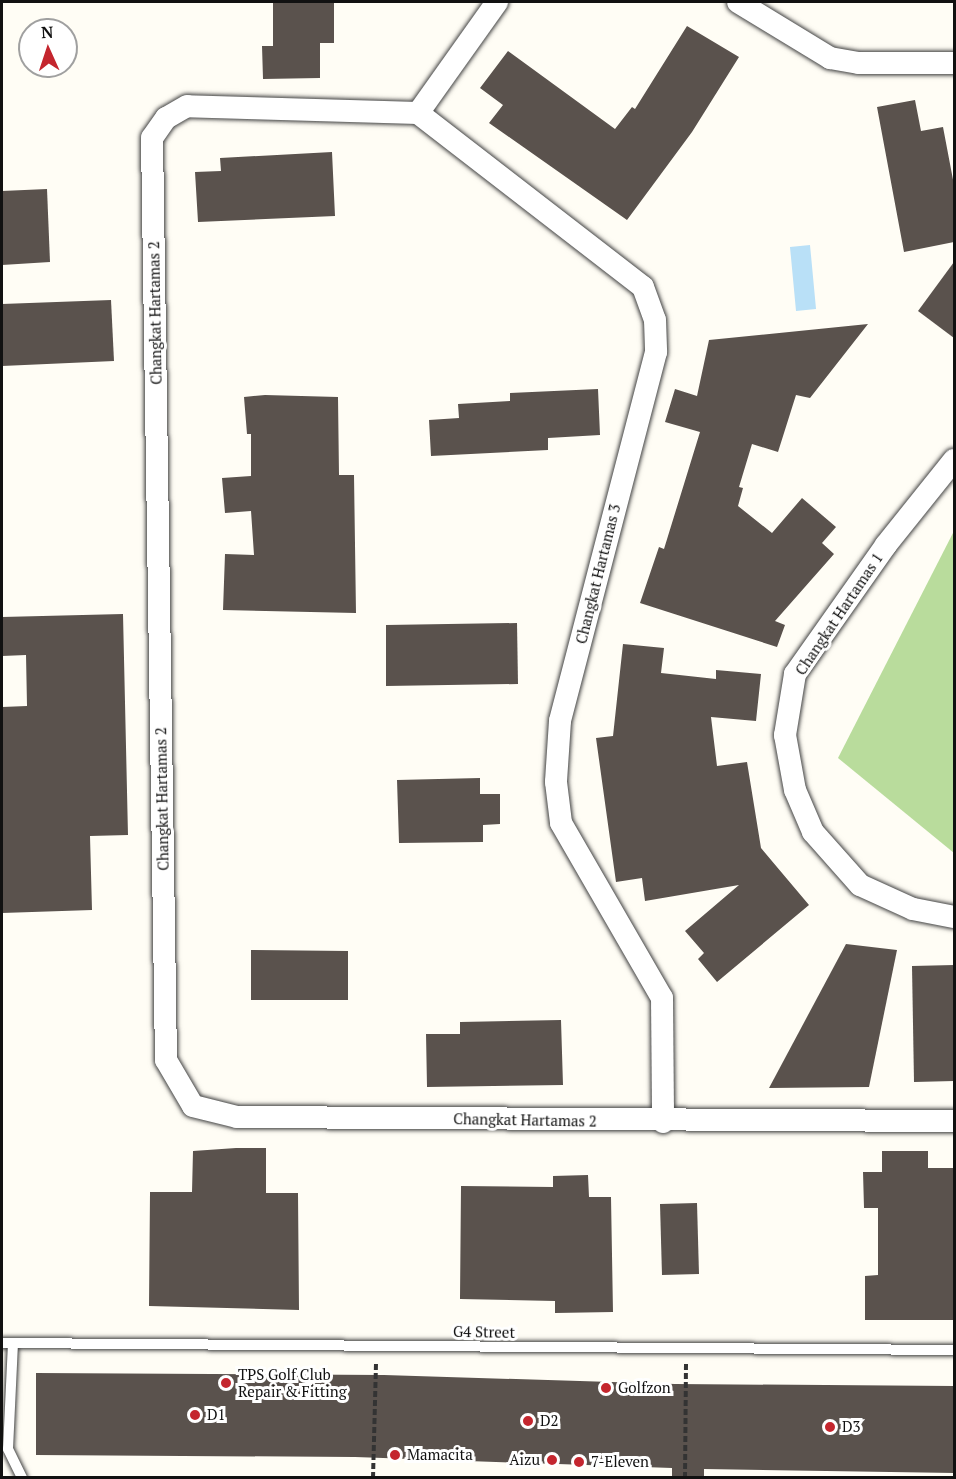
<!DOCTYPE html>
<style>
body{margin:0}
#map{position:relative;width:956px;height:1479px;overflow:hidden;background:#fffdf5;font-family:"PT Serif",serif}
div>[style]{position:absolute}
.forest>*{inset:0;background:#b9dc9c}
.water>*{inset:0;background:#b9e0f7}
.building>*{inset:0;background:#5a524d}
.path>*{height:4px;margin-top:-2px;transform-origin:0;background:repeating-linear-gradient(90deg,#333 0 6px,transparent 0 9px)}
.roads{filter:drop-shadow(0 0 2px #444) drop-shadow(0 0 2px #444)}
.service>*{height:10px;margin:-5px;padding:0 5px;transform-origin:5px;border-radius:5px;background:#fff}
.minor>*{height:22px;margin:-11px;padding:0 11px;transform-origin:11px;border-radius:11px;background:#fff}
.dots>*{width:16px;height:16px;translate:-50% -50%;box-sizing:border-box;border:3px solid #fff;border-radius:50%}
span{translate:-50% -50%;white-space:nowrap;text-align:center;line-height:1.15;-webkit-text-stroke:6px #fff;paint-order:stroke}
.street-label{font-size:15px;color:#111}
.poi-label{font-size:15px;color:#111}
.left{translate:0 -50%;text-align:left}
.right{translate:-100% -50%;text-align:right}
.frame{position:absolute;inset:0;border:3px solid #111;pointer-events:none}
.north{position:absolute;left:18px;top:18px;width:60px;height:60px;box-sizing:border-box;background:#fff;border:2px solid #a0a0a0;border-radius:50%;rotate:357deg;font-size:16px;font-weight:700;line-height:24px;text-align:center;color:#111}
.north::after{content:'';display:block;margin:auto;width:21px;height:27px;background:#c4262e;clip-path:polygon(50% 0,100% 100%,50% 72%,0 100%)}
</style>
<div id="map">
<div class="forest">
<i style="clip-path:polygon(954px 531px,954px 853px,838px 758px)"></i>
</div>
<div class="water">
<i style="clip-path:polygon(810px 245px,816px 309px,796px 311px,790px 247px)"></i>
</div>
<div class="building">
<i style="clip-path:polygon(273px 2px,334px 2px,334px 43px,320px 43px,320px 78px,263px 79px,262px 46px,273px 46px)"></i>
<i style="clip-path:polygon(687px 26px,739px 57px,692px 132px,627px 220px,489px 123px,503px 105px,480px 88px,508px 51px,615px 129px,632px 107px,635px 109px)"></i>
<i style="clip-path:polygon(915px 100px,921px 131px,943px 127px,954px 185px,954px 242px,904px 252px,877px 107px)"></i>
<i style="clip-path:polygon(332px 152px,335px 216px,198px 222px,195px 172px,221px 171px,220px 158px)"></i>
<i style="clip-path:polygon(47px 189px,50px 262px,2px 265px,2px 191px)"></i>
<i style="clip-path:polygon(954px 262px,954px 338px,918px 311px)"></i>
<i style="clip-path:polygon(111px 300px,114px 361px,2px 366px,2px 304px)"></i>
<i style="clip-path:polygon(868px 324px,810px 398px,796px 395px,778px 452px,752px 444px,739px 487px,743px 488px,738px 506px,772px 533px,802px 498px,836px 527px,822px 543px,834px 554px,775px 621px,785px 625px,777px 647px,640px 603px,659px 547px,664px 549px,700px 432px,665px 422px,675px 389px,697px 396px,709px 340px)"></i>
<i style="clip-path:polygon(598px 389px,600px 435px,548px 438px,548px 450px,431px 456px,429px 420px,459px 418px,458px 404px,510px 401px,510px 393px)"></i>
<i style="clip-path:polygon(265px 395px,338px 397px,339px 475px,354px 475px,356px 613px,223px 610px,225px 554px,254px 555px,251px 511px,225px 513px,222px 478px,251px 476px,251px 434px,247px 434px,244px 397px)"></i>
<i style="clip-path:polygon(123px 614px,128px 835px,90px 836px,92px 910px,2px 913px,2px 707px,27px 706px,26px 655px,2px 656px,2px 617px)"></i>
<i style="clip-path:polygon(517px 623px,518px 684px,386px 686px,386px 625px)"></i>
<i style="clip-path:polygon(623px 644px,664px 648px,661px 673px,716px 679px,716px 670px,761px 674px,756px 721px,711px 717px,717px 766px,747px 762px,761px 848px,809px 905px,717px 982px,698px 959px,704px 953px,685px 931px,739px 885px,645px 901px,642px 878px,616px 882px,596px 738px,613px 736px)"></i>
<i style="clip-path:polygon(480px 778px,480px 794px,500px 794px,500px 824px,483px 825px,483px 842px,399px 843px,397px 780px)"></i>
<i style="clip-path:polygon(846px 944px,897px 950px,869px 1087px,769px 1088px)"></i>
<i style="clip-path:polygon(251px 950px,348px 951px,348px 1000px,251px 1000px)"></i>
<i style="clip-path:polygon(954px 965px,954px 1081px,914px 1082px,912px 966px)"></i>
<i style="clip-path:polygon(561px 1020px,563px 1085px,427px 1087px,426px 1034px,460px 1034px,460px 1022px)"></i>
<i style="clip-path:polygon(236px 1148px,266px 1148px,266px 1193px,298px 1193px,299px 1310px,149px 1306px,150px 1192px,192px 1192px,193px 1151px)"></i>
<i style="clip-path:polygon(882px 1151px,928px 1151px,928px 1168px,954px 1168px,954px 1320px,865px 1320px,865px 1276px,878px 1275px,878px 1208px,864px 1208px,863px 1172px,882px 1172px)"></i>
<i style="clip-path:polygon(588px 1175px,589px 1197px,611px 1197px,613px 1312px,555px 1313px,555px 1301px,460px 1299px,461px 1186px,553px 1187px,553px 1176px)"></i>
<i style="clip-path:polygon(697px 1203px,699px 1274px,662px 1275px,660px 1204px)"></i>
<i style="clip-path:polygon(36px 1373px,384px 1375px,675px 1384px,954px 1386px,954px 1473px,704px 1469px,704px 1478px,672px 1478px,672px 1468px,355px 1457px,36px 1455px)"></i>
</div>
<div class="path">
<i style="left:373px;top:1478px;width:114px;rotate:-88.5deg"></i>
<i style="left:685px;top:1478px;width:114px;rotate:-89.5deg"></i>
</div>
<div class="roads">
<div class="service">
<i style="left:2px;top:1343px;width:952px;rotate:0.42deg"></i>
<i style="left:13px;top:1343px;width:106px;rotate:92.7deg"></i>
<i style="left:8px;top:1449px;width:32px;rotate:64deg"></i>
</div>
<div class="minor">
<i style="left:497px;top:2px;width:136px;rotate:125.4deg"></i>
<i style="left:418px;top:113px;width:231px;rotate:-178.3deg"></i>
<i style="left:187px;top:106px;width:24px;rotate:150deg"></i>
<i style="left:166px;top:118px;width:24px;rotate:125deg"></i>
<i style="left:152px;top:138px;width:922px;rotate:89.13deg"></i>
<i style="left:166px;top:1060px;width:53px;rotate:59.6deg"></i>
<i style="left:193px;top:1106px;width:45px;rotate:14deg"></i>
<i style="left:237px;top:1117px;width:717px;rotate:0.32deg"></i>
<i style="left:738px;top:2px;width:108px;rotate:31.3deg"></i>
<i style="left:830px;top:58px;width:29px;rotate:10deg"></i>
<i style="left:859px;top:63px;width:95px"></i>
<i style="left:418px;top:113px;width:284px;rotate:37.7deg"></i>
<i style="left:643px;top:287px;width:35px;rotate:70deg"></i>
<i style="left:655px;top:320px;width:32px;rotate:88deg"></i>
<i style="left:656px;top:352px;width:381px;rotate:104.6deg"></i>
<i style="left:560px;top:721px;width:61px;rotate:93.8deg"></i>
<i style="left:556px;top:782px;width:41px;rotate:83deg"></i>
<i style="left:561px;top:823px;width:202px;rotate:60deg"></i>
<i style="left:662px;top:998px;width:124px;rotate:89.5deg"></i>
<i style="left:954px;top:460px;width:109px;rotate:128.7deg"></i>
<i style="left:886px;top:545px;width:158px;rotate:125.2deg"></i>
<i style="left:795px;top:674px;width:62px;rotate:99.3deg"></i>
<i style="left:785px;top:735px;width:56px;rotate:79.7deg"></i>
<i style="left:795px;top:790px;width:46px;rotate:66.8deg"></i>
<i style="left:813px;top:832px;width:71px;rotate:48.4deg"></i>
<i style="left:860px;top:885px;width:58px;rotate:24.4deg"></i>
<i style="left:913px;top:909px;width:42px;rotate:11deg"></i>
</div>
</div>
<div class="dots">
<i style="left:226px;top:1383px;background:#c4262e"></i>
<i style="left:606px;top:1388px;background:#c4262e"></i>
<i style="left:195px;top:1415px;background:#c4262e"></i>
<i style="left:528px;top:1421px;background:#c4262e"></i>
<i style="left:830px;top:1427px;background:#c4262e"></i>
<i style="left:395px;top:1455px;background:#c4262e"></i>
<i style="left:552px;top:1460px;background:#c4262e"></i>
<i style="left:579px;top:1462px;background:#c4262e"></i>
</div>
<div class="street-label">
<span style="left:155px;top:313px;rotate:-91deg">Changkat Hartamas 2</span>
<span style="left:598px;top:574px;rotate:-76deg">Changkat Hartamas 3</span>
<span style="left:839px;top:614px;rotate:-56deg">Changkat Hartamas 1</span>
<span style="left:162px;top:799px;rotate:-91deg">Changkat Hartamas 2</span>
<span style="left:525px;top:1120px;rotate:1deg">Changkat Hartamas 2</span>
<span style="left:484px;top:1332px;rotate:1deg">G4 Street</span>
</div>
<div class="poi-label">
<span class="left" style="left:238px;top:1383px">TPS Golf Club<br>Repair &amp; Fitting</span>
<span class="left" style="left:618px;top:1388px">Golfzon</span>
<span class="left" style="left:207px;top:1415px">D1</span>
<span class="left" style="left:540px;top:1421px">D2</span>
<span class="left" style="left:842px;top:1427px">D3</span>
<span class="left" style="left:407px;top:1455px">Mamacita</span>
<span class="right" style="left:540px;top:1460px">Aizu</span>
<span class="left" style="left:591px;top:1462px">7-Eleven</span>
</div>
<div class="frame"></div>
<div class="north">N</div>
</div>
